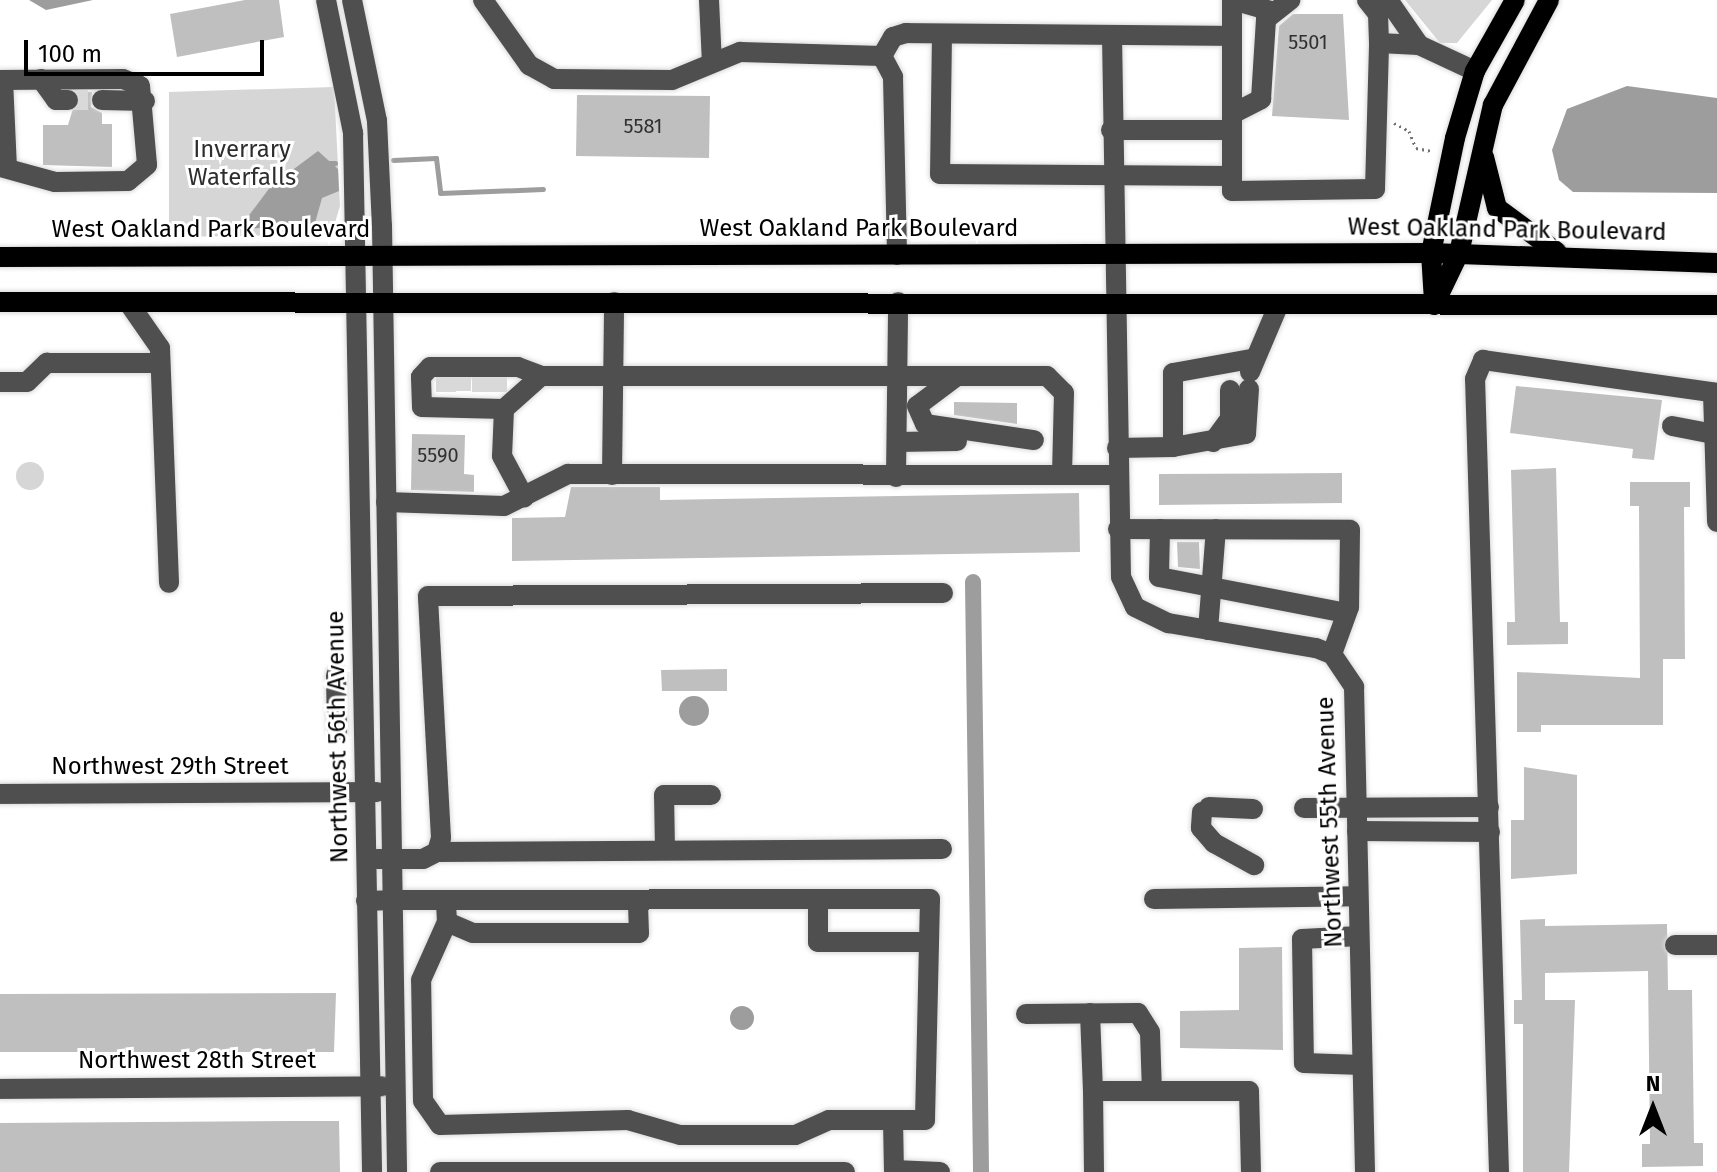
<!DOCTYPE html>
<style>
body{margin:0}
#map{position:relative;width:1717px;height:1172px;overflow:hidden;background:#fff;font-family:"Fira Sans",sans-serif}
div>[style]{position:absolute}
.green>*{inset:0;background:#d6d6d6}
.round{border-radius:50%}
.water>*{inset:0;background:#9d9d9d}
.stream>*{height:5px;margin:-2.5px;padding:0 2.5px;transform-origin:2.5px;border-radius:2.5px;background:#9d9d9d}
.canal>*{height:16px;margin:-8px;padding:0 8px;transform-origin:8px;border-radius:8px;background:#9d9d9d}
.building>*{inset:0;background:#bfbfbf}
.minor-tunnel>*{height:20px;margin-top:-10px;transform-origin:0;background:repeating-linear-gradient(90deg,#d9d9d9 0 20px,transparent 0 30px)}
.path>*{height:3px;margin-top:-1.5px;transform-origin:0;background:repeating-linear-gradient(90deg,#717171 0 2px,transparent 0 6px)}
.roads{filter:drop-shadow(0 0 2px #dbdbdb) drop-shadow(0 0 2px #dbdbdb)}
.minor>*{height:20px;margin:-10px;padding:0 10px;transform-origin:10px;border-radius:10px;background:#4f4f4f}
.major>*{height:20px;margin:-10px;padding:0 10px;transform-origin:10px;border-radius:10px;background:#000}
span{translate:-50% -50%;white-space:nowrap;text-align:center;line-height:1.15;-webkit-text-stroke:6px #fff;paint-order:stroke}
.number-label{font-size:20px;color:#303030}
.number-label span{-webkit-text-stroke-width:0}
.park-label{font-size:24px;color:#2d2d2d}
.street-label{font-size:24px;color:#000}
.north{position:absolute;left:1613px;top:1068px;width:80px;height:80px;-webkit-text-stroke:6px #fff;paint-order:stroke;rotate:0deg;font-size:22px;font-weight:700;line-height:32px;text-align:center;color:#000}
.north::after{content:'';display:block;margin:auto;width:28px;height:36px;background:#000;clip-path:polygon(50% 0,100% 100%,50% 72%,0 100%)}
.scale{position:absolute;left:24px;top:40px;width:240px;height:36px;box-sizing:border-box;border:4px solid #000;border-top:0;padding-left:10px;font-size:24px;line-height:28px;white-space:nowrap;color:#000;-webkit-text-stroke:6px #fff;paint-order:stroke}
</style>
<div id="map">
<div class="green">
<i style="clip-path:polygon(1405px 0,1492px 0,1457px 43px,1440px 43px)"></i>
<i style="clip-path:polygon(334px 87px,340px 206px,334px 226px,316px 235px,169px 237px,169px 92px)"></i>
<i class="round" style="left:16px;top:462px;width:28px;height:28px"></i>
</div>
<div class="water">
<i style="clip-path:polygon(29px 0,93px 0,46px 10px)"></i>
<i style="clip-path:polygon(1627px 86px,1717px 98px,1717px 193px,1573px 192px,1559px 180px,1552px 150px,1567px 109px)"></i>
<i style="clip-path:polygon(318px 151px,338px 169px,339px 191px,322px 198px,315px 223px,238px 230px,271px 186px)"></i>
<i class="round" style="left:679px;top:696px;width:30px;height:30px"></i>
<i class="round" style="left:730px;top:1006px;width:24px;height:24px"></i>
</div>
<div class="stream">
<i style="left:393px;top:160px;width:43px;rotate:-2.7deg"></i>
<i style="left:436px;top:158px;width:35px;rotate:83deg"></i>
<i style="left:440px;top:193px;width:103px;rotate:-2.2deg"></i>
<i style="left:321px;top:163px;width:14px"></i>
</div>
<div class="canal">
<i style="left:973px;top:582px;width:590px;rotate:89.22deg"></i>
</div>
<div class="building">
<i style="clip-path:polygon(245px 0,279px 0,284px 37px,177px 57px,170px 14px)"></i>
<i style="clip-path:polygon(1293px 14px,1343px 14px,1349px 120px,1272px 116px,1279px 26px)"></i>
<i style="clip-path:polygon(78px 92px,92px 92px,91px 107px,102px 113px,102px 124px,112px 124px,112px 167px,43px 165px,43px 125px,68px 125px)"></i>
<i style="clip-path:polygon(577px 95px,710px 96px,709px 158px,576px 156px)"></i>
<i style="clip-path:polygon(1516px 386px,1662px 400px,1654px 460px,1632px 458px,1633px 449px,1510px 433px)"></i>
<i style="clip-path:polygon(954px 402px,1017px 403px,1017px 424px,954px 415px)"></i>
<i style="clip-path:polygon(412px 434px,465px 435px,464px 474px,474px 475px,474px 492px,411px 490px)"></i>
<i style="clip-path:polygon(1556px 468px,1560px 622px,1568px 622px,1568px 644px,1507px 645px,1507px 622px,1515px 622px,1511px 470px)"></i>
<i style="clip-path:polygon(1342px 473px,1342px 503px,1159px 505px,1159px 474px)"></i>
<i style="clip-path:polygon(1630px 482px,1690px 482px,1690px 507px,1684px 507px,1685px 659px,1663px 659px,1663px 725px,1541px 725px,1541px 732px,1517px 732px,1517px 672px,1640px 678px,1639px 506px,1630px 506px)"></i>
<i style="clip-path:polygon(571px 487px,660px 487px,660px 500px,1079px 493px,1080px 552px,512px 561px,512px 518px,565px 517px)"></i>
<i style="clip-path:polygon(1177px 542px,1199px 542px,1200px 569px,1178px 567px)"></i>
<i style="clip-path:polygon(727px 669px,727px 691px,662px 691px,661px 670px)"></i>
<i style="clip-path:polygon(1524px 767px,1577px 775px,1577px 874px,1511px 879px,1511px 820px,1524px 820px)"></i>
<i style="clip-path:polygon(1545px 919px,1545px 926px,1667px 924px,1668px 990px,1692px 990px,1694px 1143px,1703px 1143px,1703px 1166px,1642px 1167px,1642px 1144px,1650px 1144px,1648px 971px,1545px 973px,1545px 1000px,1575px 1000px,1569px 1172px,1523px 1172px,1523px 1024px,1514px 1024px,1514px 1000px,1522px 1000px,1520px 920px)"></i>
<i style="clip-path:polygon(1282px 947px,1283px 1050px,1180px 1048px,1180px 1011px,1239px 1010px,1239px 948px)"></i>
<i style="clip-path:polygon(336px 993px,334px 1052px,0 1052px,0 994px)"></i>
<i style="clip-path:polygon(288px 1121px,339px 1121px,340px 1172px,0 1172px,0 1123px)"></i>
</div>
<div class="minor-tunnel">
<i style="left:68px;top:100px;width:34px"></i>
<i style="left:461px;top:375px;width:16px;rotate:90deg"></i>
<i style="left:446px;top:376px;width:16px;rotate:90deg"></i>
<i style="left:497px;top:376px;width:16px;rotate:90deg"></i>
<i style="left:482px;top:392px;width:17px;rotate:-90deg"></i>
</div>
<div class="path">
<i style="left:1394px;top:123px;width:17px;rotate:28deg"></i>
<i style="left:1409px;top:131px;width:18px;rotate:68deg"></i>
<i style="left:1416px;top:148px;width:16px;rotate:11deg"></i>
</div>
<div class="roads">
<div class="minor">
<i style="left:326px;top:0;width:136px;rotate:78.5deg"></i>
<i style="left:353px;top:133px;width:1039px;rotate:88.95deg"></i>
<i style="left:352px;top:0;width:124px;rotate:78.3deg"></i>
<i style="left:377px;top:121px;width:105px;rotate:87.3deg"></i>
<i style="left:382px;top:226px;width:946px;rotate:89.09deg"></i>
<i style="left:483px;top:0;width:80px;rotate:54.7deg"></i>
<i style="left:529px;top:65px;width:29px;rotate:29deg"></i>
<i style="left:554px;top:79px;width:118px;rotate:0.5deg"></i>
<i style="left:672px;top:80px;width:74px;rotate:-22.4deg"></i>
<i style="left:740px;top:52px;width:142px;rotate:1.6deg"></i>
<i style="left:882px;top:56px;width:24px;rotate:62deg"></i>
<i style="left:893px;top:77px;width:178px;rotate:88.7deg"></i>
<i style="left:709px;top:0;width:63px;rotate:87.3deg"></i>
<i style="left:1232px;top:0;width:191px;rotate:90deg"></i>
<i style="left:1232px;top:191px;width:143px;rotate:-0.8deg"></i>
<i style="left:1375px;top:189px;width:146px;rotate:-88.4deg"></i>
<i style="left:1379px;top:43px;width:40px;rotate:2.9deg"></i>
<i style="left:1232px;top:0;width:41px;rotate:15.8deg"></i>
<i style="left:1367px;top:0;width:18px;rotate:52deg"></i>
<i style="left:1378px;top:14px;width:29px;rotate:88deg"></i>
<i style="left:1388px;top:0;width:55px;rotate:55.4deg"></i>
<i style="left:1419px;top:45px;width:62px;rotate:24.9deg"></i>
<i style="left:942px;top:34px;width:140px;rotate:90.8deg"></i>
<i style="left:940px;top:174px;width:292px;rotate:0.4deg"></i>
<i style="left:1112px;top:35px;width:542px;rotate:89.05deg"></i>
<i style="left:1121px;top:577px;width:33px;rotate:65deg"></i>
<i style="left:1135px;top:607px;width:37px;rotate:26deg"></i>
<i style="left:1168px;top:623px;width:150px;rotate:9.6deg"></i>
<i style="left:1316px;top:648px;width:17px;rotate:21deg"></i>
<i style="left:1332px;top:654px;width:40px;rotate:56deg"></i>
<i style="left:1354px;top:687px;width:485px;rotate:88.7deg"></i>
<i style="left:882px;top:56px;width:22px;rotate:-60deg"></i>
<i style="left:893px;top:37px;width:14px;rotate:-17deg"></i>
<i style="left:906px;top:33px;width:325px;rotate:0.5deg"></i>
<i style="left:41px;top:79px;width:26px;rotate:54deg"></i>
<i style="left:56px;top:100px;width:12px"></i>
<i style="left:0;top:80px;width:123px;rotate:-0.5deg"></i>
<i style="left:123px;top:79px;width:18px;rotate:22deg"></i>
<i style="left:140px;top:86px;width:79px;rotate:84.9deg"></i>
<i style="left:147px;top:165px;width:25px;rotate:140deg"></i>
<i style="left:128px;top:181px;width:73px;rotate:179.2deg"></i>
<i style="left:55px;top:182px;width:57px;rotate:-164.7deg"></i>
<i style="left:3px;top:80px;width:87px;rotate:87.4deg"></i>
<i style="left:102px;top:100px;width:43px;rotate:1.3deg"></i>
<i style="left:1232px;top:114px;width:33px;rotate:-27deg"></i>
<i style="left:1261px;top:99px;width:80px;rotate:-86.4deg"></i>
<i style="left:1266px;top:19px;width:31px;rotate:-38deg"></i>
<i style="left:1111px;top:130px;width:121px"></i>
<i style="left:128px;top:302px;width:56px;rotate:55.2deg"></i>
<i style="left:160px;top:348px;width:235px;rotate:87.8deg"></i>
<i style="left:1250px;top:372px;width:72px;rotate:-67deg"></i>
<i style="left:541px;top:376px;width:50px;rotate:138.3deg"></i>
<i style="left:504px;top:409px;width:82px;rotate:-178.6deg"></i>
<i style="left:422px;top:407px;width:30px;rotate:-92deg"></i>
<i style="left:421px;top:377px;width:13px;rotate:-48deg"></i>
<i style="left:430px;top:367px;width:88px"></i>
<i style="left:518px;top:367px;width:25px;rotate:21deg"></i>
<i style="left:541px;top:376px;width:506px"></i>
<i style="left:1047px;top:376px;width:24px;rotate:45deg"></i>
<i style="left:1064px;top:393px;width:81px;rotate:91.4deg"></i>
<i style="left:957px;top:376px;width:50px;rotate:143.1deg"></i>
<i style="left:917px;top:406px;width:20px;rotate:66deg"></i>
<i style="left:925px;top:424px;width:110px;rotate:8.4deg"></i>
<i style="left:0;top:382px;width:27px"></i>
<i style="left:27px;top:382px;width:28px;rotate:-44deg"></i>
<i style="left:47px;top:363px;width:113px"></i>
<i style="left:1713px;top:393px;width:129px;rotate:88.2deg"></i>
<i style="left:504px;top:409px;width:47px;rotate:92.4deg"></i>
<i style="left:502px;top:456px;width:47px;rotate:61.8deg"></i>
<i style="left:1672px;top:426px;width:43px;rotate:10.8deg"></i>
<i style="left:897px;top:442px;width:60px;rotate:-1deg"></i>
<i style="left:1213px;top:442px;width:29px;rotate:-54deg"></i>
<i style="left:1230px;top:419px;width:29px;rotate:-90deg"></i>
<i style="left:1173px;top:447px;width:74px;rotate:-10.1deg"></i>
<i style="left:1246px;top:434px;width:45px;rotate:-86.2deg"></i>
<i style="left:1117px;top:448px;width:56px;rotate:-1deg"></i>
<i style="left:1173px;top:447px;width:74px;rotate:-90deg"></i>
<i style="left:1173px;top:373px;width:79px;rotate:-10.2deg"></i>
<i style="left:612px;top:475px;width:173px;rotate:-89.3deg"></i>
<i style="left:896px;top:477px;width:175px;rotate:-89.3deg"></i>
<i style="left:386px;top:502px;width:118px;rotate:1.9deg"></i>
<i style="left:504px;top:506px;width:72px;rotate:-26.6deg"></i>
<i style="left:568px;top:474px;width:549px;rotate:0.1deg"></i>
<i style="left:1118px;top:529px;width:232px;rotate:0.2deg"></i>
<i style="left:1350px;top:530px;width:77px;rotate:90.7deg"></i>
<i style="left:1349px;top:607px;width:50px;rotate:109.9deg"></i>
<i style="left:1160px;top:529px;width:48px;rotate:91.2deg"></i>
<i style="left:1159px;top:577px;width:190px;rotate:10.9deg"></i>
<i style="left:1208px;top:630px;width:101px;rotate:-85.5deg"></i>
<i style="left:336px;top:675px;width:56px;rotate:89deg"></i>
<i style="left:0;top:794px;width:377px;rotate:-0.3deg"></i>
<i style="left:1209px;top:807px;width:44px;rotate:2.6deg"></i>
<i style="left:1304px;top:808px;width:185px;rotate:-0.3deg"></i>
<i style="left:1202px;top:812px;width:16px;rotate:94deg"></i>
<i style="left:1201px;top:828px;width:20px;rotate:49deg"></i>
<i style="left:1214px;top:843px;width:46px;rotate:28.8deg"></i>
<i style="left:1357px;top:831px;width:133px;rotate:0.4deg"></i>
<i style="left:665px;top:850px;width:55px;rotate:-91deg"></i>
<i style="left:664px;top:795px;width:47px"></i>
<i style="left:437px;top:852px;width:505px;rotate:-0.34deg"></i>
<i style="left:377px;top:859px;width:46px"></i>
<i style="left:423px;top:859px;width:16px;rotate:-27deg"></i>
<i style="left:437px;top:852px;width:15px;rotate:-74deg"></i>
<i style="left:441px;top:838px;width:242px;rotate:-93.1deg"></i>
<i style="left:428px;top:596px;width:515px;rotate:-0.33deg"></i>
<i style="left:818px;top:899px;width:43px;rotate:90deg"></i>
<i style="left:818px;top:942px;width:111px"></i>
<i style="left:1154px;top:899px;width:204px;rotate:-0.8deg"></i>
<i style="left:366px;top:901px;width:25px;rotate:-2deg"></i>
<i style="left:391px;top:900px;width:539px;rotate:-0.11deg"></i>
<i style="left:930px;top:899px;width:221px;rotate:91.3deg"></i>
<i style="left:925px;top:1120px;width:96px;rotate:180deg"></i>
<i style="left:829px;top:1120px;width:37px;rotate:156deg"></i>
<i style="left:795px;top:1135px;width:115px;rotate:180deg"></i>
<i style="left:680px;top:1135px;width:54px;rotate:-163.9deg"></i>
<i style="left:628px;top:1120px;width:188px;rotate:178.5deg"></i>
<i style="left:440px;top:1125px;width:29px;rotate:-125deg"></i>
<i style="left:423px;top:1101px;width:121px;rotate:-90.9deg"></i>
<i style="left:421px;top:980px;width:64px;rotate:-65.9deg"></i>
<i style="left:447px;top:922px;width:22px;rotate:-93deg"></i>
<i style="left:447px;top:922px;width:28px;rotate:23deg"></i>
<i style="left:473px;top:933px;width:166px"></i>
<i style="left:639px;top:933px;width:33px;rotate:-92deg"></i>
<i style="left:1359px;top:936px;width:57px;rotate:177deg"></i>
<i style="left:1302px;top:939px;width:124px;rotate:89.1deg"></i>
<i style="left:1304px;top:1063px;width:58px;rotate:2deg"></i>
<i style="left:1675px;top:945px;width:42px"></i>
<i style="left:1090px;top:1013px;width:78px;rotate:87.8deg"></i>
<i style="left:1026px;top:1014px;width:112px;rotate:-0.5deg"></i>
<i style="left:1138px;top:1013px;width:22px;rotate:58deg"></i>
<i style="left:1150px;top:1032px;width:59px;rotate:88.1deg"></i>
<i style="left:0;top:1089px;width:382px;rotate:-0.4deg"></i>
<i style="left:893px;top:1120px;width:50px;rotate:88.9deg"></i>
<i style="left:894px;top:1170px;width:46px;rotate:2.5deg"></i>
<i style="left:440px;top:1172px;width:405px"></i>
<i style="left:1094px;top:1172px;width:81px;rotate:-90.7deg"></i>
<i style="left:1093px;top:1091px;width:156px"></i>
<i style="left:1249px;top:1091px;width:81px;rotate:88.6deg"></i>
<i style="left:1499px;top:1172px;width:793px;rotate:-91.73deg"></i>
<i style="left:1475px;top:379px;width:21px;rotate:-67deg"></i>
<i style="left:1483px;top:360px;width:236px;rotate:8deg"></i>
</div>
<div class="major">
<i style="left:1484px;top:157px;width:53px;rotate:75.7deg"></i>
<i style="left:1497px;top:208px;width:74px;rotate:36.3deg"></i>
<i style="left:0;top:257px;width:1431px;rotate:-0.16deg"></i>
<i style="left:1431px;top:253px;width:286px;rotate:2deg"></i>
<i style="left:1434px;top:301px;width:48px;rotate:-93.6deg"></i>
<i style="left:1431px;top:253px;width:117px;rotate:-78.2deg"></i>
<i style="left:1455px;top:138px;width:70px;rotate:-73.4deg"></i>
<i style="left:1475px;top:71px;width:81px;rotate:-60.6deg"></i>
<i style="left:0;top:302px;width:1717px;rotate:0.1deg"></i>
<i style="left:1434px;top:305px;width:58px;rotate:-64.3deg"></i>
<i style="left:1459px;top:253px;width:152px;rotate:-77.1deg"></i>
<i style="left:1493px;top:105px;width:119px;rotate:-61.9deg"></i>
</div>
</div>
<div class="number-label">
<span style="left:1308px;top:42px">5501</span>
<span style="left:643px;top:126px">5581</span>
<span style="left:438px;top:455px">5590</span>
</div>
<div class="park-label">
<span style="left:242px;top:164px">Inverrary<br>Waterfalls</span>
</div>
<div class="street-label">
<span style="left:859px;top:229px">West Oakland Park Boulevard</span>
<span style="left:211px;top:230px">West Oakland Park Boulevard</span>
<span style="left:1507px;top:230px;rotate:1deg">West Oakland Park Boulevard</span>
<span style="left:338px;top:737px;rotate:-91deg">Northwest 56th Avenue</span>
<span style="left:170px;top:767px">Northwest 29th Street</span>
<span style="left:1330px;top:822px;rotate:-92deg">Northwest 55th Avenue</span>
<span style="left:197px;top:1061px">Northwest 28th Street</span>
</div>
<div class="north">N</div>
<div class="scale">100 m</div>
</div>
